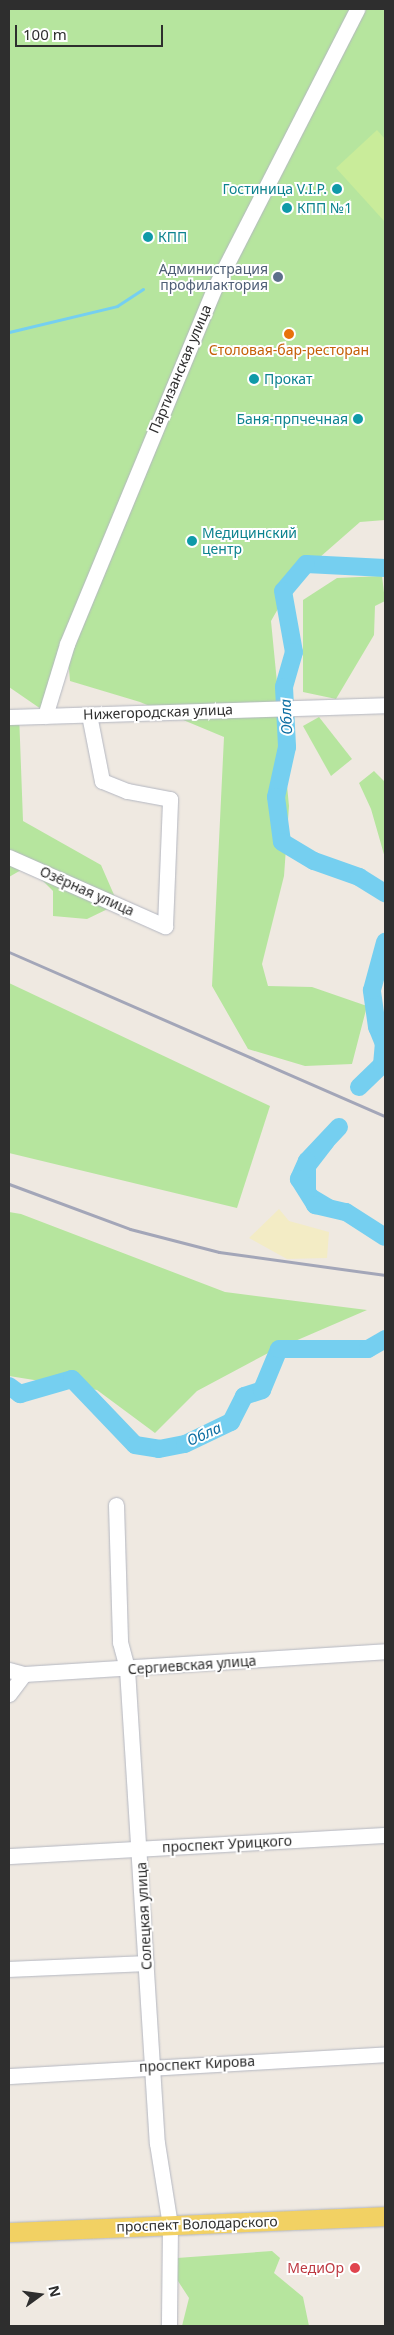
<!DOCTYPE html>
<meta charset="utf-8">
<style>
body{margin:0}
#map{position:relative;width:394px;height:2335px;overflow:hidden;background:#efe9e1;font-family:"Noto Sans",sans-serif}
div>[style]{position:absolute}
.green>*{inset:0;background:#b6e59e}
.sand>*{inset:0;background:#f3ecc5}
.pitch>*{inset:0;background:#c9ec9a}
.water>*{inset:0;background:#75cff0}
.stream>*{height:3px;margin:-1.5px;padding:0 1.5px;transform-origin:1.5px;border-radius:1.5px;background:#75cff0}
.river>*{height:18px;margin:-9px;padding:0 9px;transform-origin:9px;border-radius:9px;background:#75cff0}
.roads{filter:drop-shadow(0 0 1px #b4b7c1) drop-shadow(0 0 1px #b4b7c1)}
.minor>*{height:15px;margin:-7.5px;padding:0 7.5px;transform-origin:7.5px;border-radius:7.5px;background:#fff}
.major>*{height:19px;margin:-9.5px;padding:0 9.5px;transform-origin:9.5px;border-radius:9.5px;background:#f2d163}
.rail>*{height:3px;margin:-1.5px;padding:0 1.5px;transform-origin:1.5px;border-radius:1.5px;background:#a3a6b8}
.dots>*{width:14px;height:14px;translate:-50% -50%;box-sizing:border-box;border:2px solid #fff;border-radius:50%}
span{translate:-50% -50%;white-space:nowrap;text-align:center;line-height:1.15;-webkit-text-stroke:4px #fff;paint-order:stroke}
.culture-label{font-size:14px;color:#0d838f}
.right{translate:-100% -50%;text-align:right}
.left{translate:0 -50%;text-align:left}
.service-label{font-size:14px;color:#4e5e75}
.food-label{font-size:14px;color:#c56008}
.street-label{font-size:14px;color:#2e2e2e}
.health-label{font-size:14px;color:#be3a42}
.water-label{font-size:15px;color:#0d6fa3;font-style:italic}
.frame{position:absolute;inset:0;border:10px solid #2e2e2e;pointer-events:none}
.north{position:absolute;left:15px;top:2270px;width:50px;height:50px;-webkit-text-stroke:4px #fff;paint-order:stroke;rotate:76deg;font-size:14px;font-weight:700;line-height:20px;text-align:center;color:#2e2e2e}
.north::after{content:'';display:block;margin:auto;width:18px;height:22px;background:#2e2e2e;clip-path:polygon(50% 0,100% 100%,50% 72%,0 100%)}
.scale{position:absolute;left:15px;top:25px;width:148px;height:22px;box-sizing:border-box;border:2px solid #2e2e2e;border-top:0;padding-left:6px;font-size:15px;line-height:18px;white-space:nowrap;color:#2e2e2e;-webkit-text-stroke:4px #fff;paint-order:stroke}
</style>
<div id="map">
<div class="green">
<i style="clip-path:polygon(9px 9px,385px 9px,385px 520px,360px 522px,295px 579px,271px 621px,289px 806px,284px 876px,262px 964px,268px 986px,312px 987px,367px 1006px,352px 1064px,305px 1066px,248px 1049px,212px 986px,224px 737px,140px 702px,70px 681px,67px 645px,41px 709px,9px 687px)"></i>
<i style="clip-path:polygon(382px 576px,385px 601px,375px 606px,374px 635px,336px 699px,303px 692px,303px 600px,337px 578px)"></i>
<i style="clip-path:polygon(9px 712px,19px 713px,23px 821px,101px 865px,118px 904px,87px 919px,53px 916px,53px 891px,28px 866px,9px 877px)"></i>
<i style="clip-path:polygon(319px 717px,352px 759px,331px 776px,303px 726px)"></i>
<i style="clip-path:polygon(374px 771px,385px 782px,385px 871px,385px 858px,371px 809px,359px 783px)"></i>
<i style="clip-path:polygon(9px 983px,270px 1106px,237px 1208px,9px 1153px)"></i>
<i style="clip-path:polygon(9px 1212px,21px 1214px,225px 1292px,367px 1310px,272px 1351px,197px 1391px,155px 1433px,97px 1390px,9px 1376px)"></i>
<i style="clip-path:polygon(272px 2251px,280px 2258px,274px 2273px,303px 2297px,309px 2326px,182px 2326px,189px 2298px,176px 2278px,177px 2258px)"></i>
</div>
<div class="sand">
<i style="clip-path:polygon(279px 1209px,289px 1221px,329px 1232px,327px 1258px,287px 1259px,249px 1238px)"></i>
</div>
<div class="pitch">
<i style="clip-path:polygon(377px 130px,385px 139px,385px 222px,336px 168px)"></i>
</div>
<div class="water">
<i style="clip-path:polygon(339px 1127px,341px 1132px,333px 1147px,316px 1169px,316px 1190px,385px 1231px,385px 1237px,346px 1212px,315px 1205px,299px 1179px,307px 1161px)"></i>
</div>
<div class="stream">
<i style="left:9px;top:332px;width:111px;rotate:-13.5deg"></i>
<i style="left:117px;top:306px;width:31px;rotate:-33deg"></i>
</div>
<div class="river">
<i style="left:385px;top:568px;width:79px;rotate:-177.1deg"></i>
<i style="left:306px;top:564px;width:35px;rotate:130deg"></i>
<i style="left:283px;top:591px;width:62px;rotate:79.8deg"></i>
<i style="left:294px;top:652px;width:36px;rotate:106deg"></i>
<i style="left:284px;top:687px;width:60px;rotate:87.1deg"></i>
<i style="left:287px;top:747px;width:51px;rotate:102.4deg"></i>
<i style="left:276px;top:797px;width:45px;rotate:82.4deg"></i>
<i style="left:282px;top:842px;width:37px;rotate:31deg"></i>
<i style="left:314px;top:861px;width:48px;rotate:19.6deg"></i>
<i style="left:359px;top:877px;width:31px;rotate:32deg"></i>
<i style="left:359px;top:1087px;width:32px;rotate:-44deg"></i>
<i style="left:382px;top:1065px;width:21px;rotate:-85deg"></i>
<i style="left:384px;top:1044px;width:18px;rotate:-112deg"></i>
<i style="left:377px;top:1027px;width:37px;rotate:-98deg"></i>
<i style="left:372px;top:990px;width:50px;rotate:-74.8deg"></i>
<i style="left:339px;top:1127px;width:47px;rotate:133.3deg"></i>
<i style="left:307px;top:1161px;width:20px;rotate:114deg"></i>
<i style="left:299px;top:1179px;width:31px;rotate:58deg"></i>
<i style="left:315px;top:1205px;width:32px;rotate:13deg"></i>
<i style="left:346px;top:1212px;width:46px;rotate:32.7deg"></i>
<i style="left:9px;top:1386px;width:14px;rotate:36deg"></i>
<i style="left:20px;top:1394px;width:54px;rotate:-16.1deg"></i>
<i style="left:72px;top:1379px;width:91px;rotate:46.3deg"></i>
<i style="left:135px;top:1445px;width:24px;rotate:9deg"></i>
<i style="left:159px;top:1449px;width:26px;rotate:-11deg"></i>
<i style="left:185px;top:1444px;width:51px;rotate:-25.6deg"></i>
<i style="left:231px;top:1422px;width:29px;rotate:-63deg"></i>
<i style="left:244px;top:1396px;width:19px;rotate:-18deg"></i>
<i style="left:262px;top:1390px;width:44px;rotate:-67.5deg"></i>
<i style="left:279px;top:1349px;width:89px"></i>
<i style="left:368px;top:1349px;width:20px;rotate:-30deg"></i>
</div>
<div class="roads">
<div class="minor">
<i style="left:45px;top:716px;width:75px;rotate:-73deg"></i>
<i style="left:67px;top:644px;width:386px;rotate:-67.5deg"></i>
<i style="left:215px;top:287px;width:312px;rotate:-62.9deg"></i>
<i style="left:9px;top:717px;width:376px;rotate:-1.8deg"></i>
<i style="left:9px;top:857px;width:171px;rotate:23.9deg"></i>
<i style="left:165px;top:926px;width:127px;rotate:-87.7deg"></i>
<i style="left:170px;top:799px;width:44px;rotate:-169.5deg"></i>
<i style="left:127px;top:791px;width:27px;rotate:-158deg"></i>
<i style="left:102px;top:781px;width:67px;rotate:-101.1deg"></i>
<i style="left:116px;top:1505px;width:137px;rotate:88.3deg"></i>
<i style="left:120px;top:1642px;width:28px;rotate:75deg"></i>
<i style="left:127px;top:1669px;width:475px;rotate:86.4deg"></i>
<i style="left:157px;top:2143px;width:83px;rotate:81deg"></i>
<i style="left:170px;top:2225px;width:101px;rotate:90.6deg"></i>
<i style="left:9px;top:1670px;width:16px;rotate:15deg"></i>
<i style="left:9px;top:1694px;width:25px;rotate:-53deg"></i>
<i style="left:24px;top:1674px;width:362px;rotate:-3.6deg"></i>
<i style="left:9px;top:1856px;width:377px;rotate:-3.2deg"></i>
<i style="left:9px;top:1969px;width:137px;rotate:-2.5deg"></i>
<i style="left:9px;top:2076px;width:377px;rotate:-3.3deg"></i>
</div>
<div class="major">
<i style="left:9px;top:2232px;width:376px;rotate:-2.4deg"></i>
</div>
</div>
<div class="rail">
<i style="left:9px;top:952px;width:410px;rotate:23.6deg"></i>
<i style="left:9px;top:1184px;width:129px;rotate:20.4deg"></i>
<i style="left:130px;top:1229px;width:92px;rotate:14.5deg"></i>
<i style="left:219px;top:1252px;width:168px;rotate:7.9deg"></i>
</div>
<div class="dots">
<i style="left:337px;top:189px;background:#0f9aa8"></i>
<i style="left:287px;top:208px;background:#0f9aa8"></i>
<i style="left:148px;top:237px;background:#0f9aa8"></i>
<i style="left:278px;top:277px;background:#5c6f8a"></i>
<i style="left:289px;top:334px;background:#e8710a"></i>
<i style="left:254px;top:379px;background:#0f9aa8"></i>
<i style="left:358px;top:419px;background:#0f9aa8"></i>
<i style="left:192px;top:541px;background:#0f9aa8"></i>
<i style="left:355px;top:2268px;background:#e0444e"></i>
</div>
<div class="culture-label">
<span class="right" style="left:327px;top:189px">Гостиница V.I.P.</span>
<span class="left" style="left:297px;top:208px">КПП №1</span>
<span class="left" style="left:158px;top:237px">КПП</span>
<span class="left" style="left:264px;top:379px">Прокат</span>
<span class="right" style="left:348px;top:419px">Баня-прпчечная</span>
<span class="left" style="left:202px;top:541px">Медицинский<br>центр</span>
</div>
<div class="service-label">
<span class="right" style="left:268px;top:277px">Администрация<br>профилактория</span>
</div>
<div class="food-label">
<span style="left:289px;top:350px">Столовая-бар-ресторан</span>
</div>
<div class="street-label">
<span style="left:180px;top:369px;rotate:-67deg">Партизанская улица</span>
<span style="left:158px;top:712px;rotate:-2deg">Нижегородская улица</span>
<span style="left:87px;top:891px;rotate:24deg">Озёрная улица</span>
<span style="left:192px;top:1665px;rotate:-4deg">Сергиевская улица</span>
<span style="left:227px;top:1844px;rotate:-3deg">проспект Урицкого</span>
<span style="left:144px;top:1916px;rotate:-93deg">Солецкая улица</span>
<span style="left:197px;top:2064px;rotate:-3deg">проспект Кирова</span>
<span style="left:197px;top:2224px;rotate:-2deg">проспект Володарского</span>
</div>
<div class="health-label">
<span class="right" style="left:344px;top:2268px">МедиОр</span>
</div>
<div class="water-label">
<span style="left:286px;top:717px;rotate:-93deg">Обла</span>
<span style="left:204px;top:1434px;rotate:-24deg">Обла</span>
</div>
<div class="frame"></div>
<div class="north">N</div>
<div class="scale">100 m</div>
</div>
